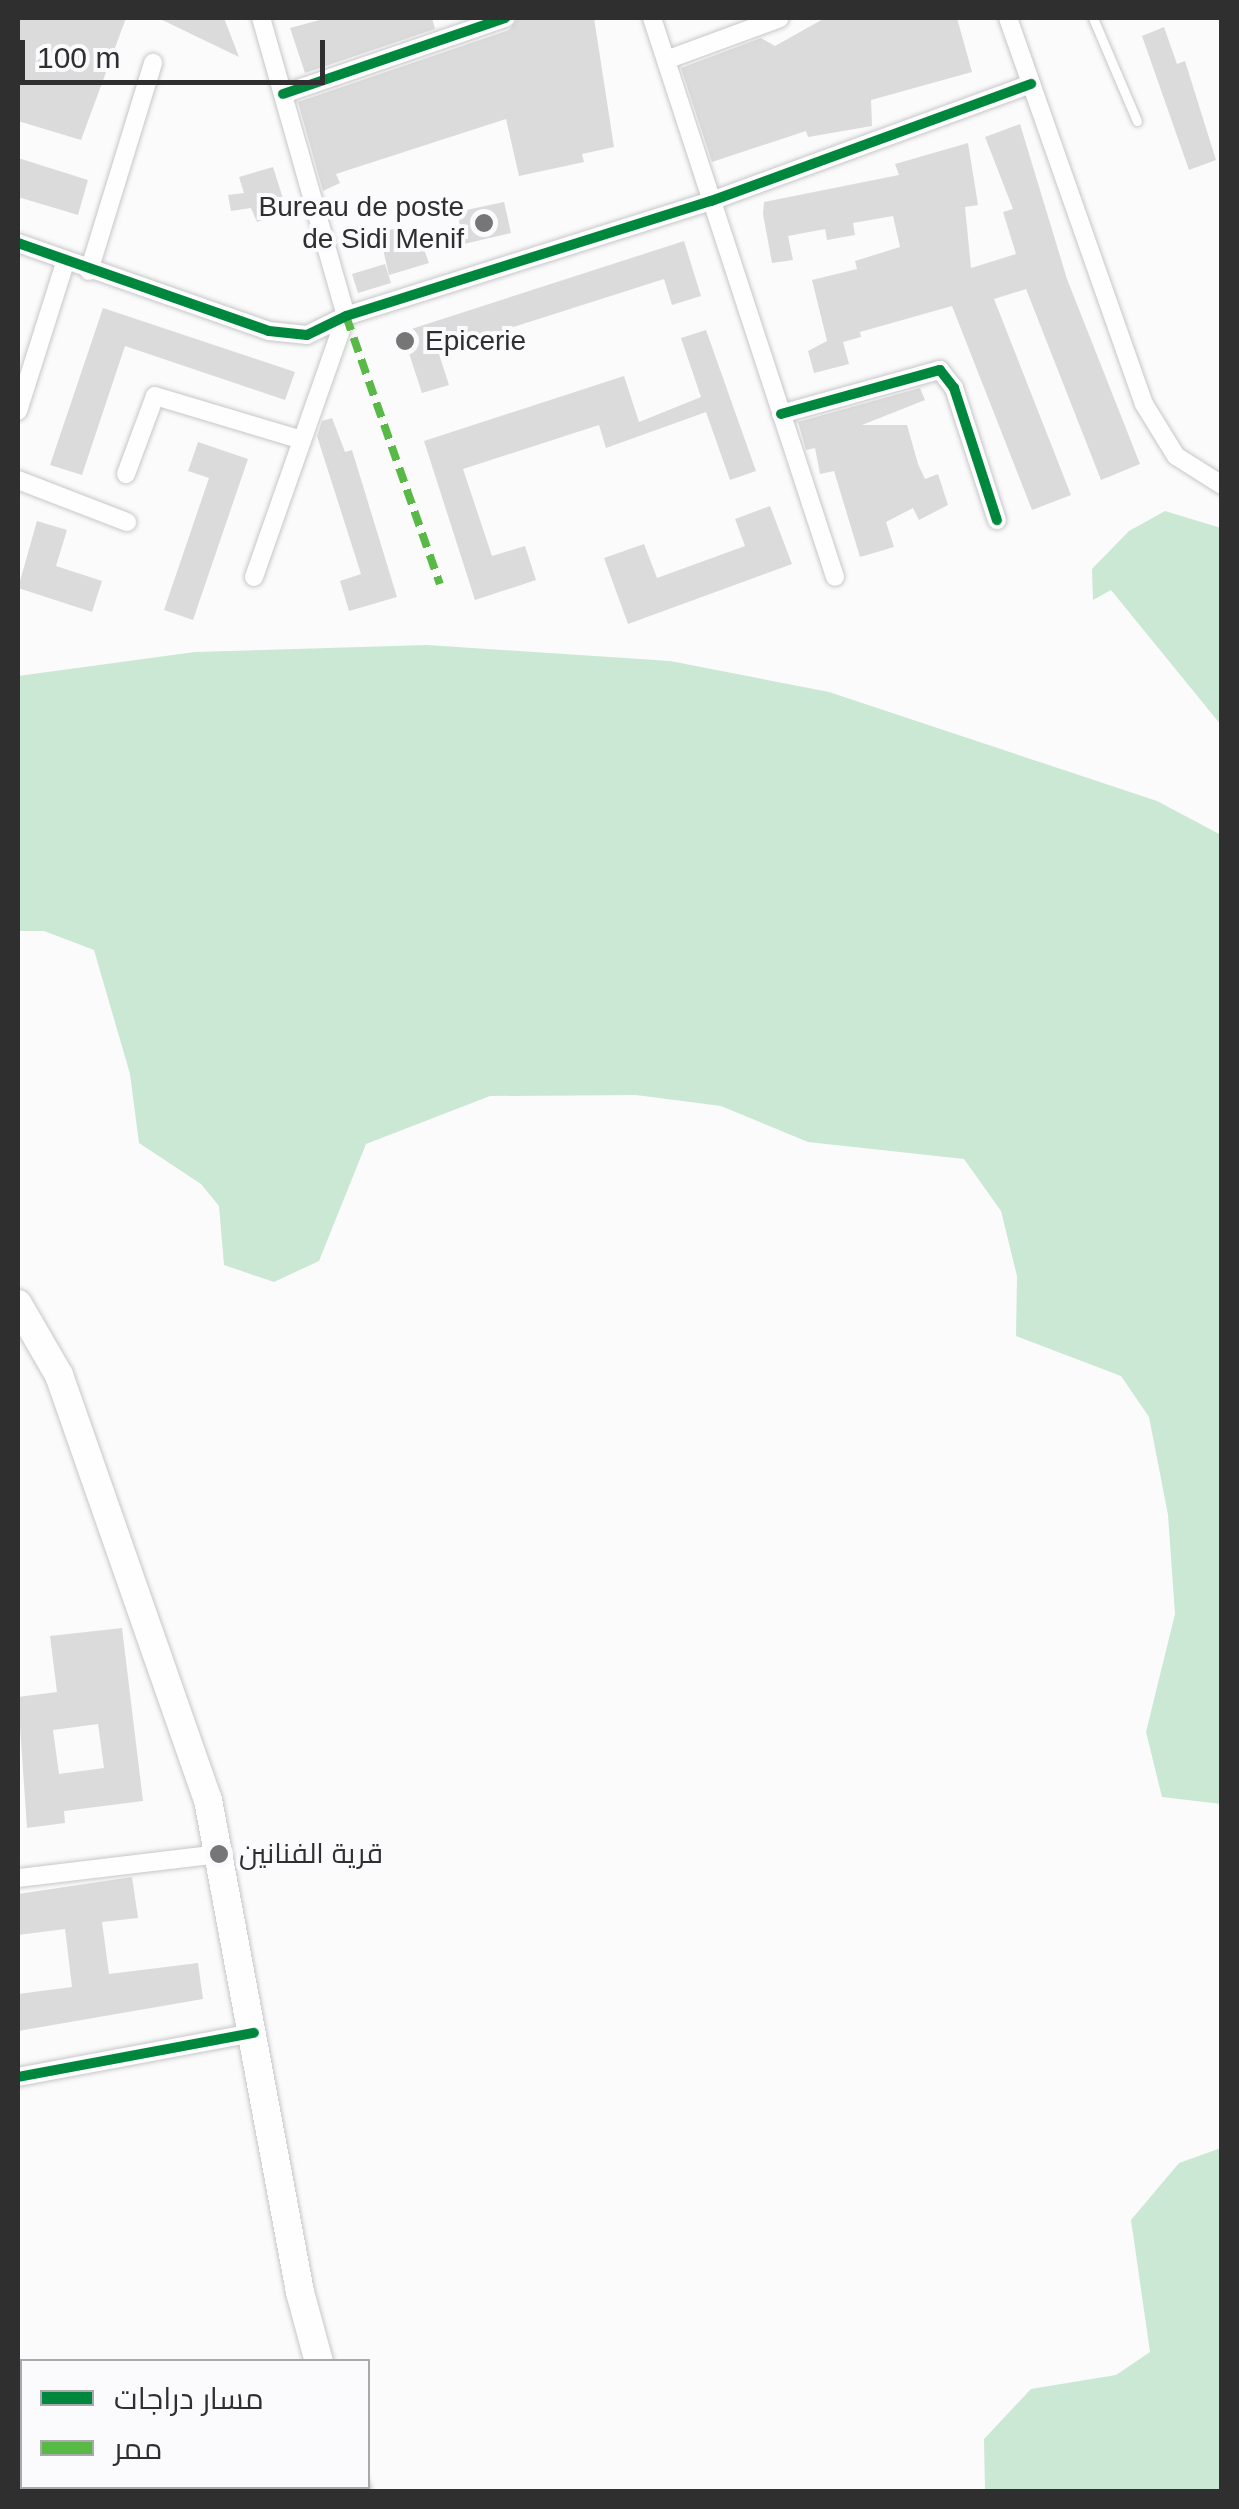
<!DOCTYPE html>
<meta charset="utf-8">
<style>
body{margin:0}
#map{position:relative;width:1239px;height:2509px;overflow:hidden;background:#fbfbfc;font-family:Helvetica,Cairo,sans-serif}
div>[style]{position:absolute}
.forest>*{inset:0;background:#cae8d4}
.building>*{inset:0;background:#dbdbdc}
.roads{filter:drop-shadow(0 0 2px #c7c7c8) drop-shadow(0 0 2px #c7c7c8)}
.lane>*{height:9px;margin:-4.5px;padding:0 4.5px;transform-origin:4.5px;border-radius:4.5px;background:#fefeff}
.street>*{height:18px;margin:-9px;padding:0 9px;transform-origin:9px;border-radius:9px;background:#fefeff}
.secondary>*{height:28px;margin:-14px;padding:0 14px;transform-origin:14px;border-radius:14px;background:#fefeff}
.quiet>*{height:8px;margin-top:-4px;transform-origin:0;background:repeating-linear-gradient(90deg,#58b947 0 15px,transparent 0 23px)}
.cycleway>*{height:10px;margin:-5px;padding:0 5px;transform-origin:5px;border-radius:5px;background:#00873e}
.dots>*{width:28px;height:28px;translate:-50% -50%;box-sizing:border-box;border:5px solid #fbfafd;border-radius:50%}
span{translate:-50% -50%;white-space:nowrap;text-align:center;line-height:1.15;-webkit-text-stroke:8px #fbfafd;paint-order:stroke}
.poi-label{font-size:28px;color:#2f2f30}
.right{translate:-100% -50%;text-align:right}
.left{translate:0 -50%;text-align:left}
.frame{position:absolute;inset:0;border:20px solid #2f2f30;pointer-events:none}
.legend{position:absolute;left:20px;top:2359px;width:350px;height:130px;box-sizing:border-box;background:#fbfafd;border:2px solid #a9a9ab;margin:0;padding:12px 18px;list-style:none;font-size:30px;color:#2f2f30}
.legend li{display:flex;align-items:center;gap:20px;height:50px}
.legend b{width:50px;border:2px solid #a9a9ab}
.scale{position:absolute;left:20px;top:40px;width:305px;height:45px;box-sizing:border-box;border:5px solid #2f2f30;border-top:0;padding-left:12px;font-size:30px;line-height:35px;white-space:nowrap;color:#2f2f30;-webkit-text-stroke:8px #fbfafd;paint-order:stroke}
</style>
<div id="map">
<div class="forest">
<i style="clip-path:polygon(1165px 511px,1221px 528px,1221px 725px,1111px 590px,1093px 600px,1092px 569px,1129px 531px)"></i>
<i style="clip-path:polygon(427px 645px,670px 661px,829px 692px,1157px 801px,1221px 835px,1221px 1804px,1162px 1797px,1146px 1732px,1175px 1614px,1168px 1515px,1149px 1417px,1121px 1376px,1016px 1336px,1017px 1276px,1001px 1211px,964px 1159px,808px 1142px,721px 1106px,636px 1095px,490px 1096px,366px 1144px,319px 1261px,274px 1282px,224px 1265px,219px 1206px,201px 1184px,139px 1143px,130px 1074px,94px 950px,44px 931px,18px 931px,18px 676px,195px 652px)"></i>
<i style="clip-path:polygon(1221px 2148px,1221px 2491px,985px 2491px,984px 2439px,1031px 2389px,1116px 2375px,1150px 2352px,1131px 2220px,1179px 2163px)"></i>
</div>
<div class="building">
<i style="clip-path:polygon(18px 18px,126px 18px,81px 140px,18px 121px)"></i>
<i style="clip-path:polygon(158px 18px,224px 18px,239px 57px)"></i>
<i style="clip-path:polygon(327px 18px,432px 18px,435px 29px,305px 73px,290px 28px)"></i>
<i style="clip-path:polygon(594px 18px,614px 147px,582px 154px,584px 162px,519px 176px,506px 119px,336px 174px,340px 183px,323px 191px,298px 102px,509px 30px,517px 19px)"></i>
<i style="clip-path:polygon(825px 18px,957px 18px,972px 72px,871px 100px,872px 126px,808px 137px,806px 131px,712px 162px,681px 68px,761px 38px,775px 46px)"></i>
<i style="clip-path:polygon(1164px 27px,1177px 64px,1185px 61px,1216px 160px,1189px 170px,1142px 36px)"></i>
<i style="clip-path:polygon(1020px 124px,1067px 279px,1140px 464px,1101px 480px,1026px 289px,994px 299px,1071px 495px,1032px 510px,952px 306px,860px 332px,861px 337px,843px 342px,849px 364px,814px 373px,808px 351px,827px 341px,812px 280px,857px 269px,855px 261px,900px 247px,893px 216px,853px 223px,855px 235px,827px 240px,825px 229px,788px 236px,793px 260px,772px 263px,763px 214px,764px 202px,899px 175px,895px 164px,968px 143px,978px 205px,965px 207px,971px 268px,1016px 254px,1003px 212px,1013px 209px,985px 137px)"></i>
<i style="clip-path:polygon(18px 158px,88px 180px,78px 215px,18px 197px)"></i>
<i style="clip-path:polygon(273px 167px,287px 211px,257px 222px,251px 208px,231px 211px,228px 195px,244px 193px,239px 177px)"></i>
<i style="clip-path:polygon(504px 202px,511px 233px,464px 244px,457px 212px)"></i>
<i style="clip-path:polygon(403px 227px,405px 236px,418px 233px,429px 263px,389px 275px,379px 232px)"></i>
<i style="clip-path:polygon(684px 241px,701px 296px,672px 305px,664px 279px,438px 351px,449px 385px,422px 393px,402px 332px)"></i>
<i style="clip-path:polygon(385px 264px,391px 283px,358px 293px,352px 274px)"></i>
<i style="clip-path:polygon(103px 308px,295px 372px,285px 400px,125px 346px,82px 475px,50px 465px)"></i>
<i style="clip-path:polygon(706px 330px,756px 471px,730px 480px,706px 412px,606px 448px,599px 425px,463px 469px,492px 556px,525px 546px,536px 580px,475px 600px,424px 441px,624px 376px,639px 422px,701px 397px,681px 338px)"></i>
<i style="clip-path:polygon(920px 388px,925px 400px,862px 425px,907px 425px,918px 464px,925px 479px,938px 474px,948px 505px,919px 520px,913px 508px,886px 522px,894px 547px,860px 557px,834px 471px,820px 474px,815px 448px,806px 450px,798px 422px)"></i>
<i style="clip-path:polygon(332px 418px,345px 452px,352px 450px,397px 597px,349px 611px,340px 581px,361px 574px,317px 436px,322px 421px)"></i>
<i style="clip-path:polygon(198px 442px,248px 459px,193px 620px,164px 610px,209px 478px,188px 471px)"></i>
<i style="clip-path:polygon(770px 506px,792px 564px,628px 624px,604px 558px,644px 544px,657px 578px,745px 546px,735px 519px)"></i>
<i style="clip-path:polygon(37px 521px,67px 530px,56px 566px,102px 581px,92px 612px,18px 588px)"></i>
<i style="clip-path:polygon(evenodd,122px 1628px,143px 1801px,64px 1811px,65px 1823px,27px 1828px,18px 1697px,57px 1692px,50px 1636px,122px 1628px,98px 1724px,104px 1768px,59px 1774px,53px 1730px,98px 1724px)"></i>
<i style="clip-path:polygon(132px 1877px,138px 1918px,102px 1922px,109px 1974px,198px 1963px,203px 1999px,18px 2031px,18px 1994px,72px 1987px,65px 1929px,18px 1935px,18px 1894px)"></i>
</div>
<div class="roads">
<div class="lane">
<i style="left:1093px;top:18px;width:112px;rotate:66.9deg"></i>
</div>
<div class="street">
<i style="left:652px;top:18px;width:588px;rotate:71.87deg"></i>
<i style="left:1008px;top:18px;width:409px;rotate:70.6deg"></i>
<i style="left:1144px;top:404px;width:61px;rotate:58.4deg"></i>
<i style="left:1176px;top:456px;width:54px;rotate:32.2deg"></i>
<i style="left:666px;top:60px;width:121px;rotate:-20.2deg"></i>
<i style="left:283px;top:94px;width:235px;rotate:-18.9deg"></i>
<i style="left:18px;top:243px;width:266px;rotate:19.3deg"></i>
<i style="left:269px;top:331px;width:38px;rotate:6deg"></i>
<i style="left:307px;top:335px;width:43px;rotate:-26deg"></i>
<i style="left:346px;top:316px;width:383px;rotate:-17.5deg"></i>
<i style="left:711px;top:201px;width:341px;rotate:-20.1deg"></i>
<i style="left:89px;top:271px;width:218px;rotate:-72.9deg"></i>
<i style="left:18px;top:411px;width:155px;rotate:-72.4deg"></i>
<i style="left:781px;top:414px;width:165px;rotate:-15.5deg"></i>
<i style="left:940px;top:370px;width:23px;rotate:52deg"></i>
<i style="left:954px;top:388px;width:139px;rotate:72deg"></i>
<i style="left:126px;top:474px;width:83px;rotate:-69.6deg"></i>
<i style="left:155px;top:396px;width:153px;rotate:16.7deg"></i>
<i style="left:18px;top:480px;width:117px;rotate:21.1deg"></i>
<i style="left:254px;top:577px;width:277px;rotate:-70.6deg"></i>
<i style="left:346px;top:316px;width:310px;rotate:-105.9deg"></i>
<i style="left:18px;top:1878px;width:202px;rotate:-6.8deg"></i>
<i style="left:18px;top:2077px;width:240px;rotate:-10.6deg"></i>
</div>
<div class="secondary">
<i style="left:18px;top:1304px;width:82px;rotate:60deg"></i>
<i style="left:59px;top:1375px;width:450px;rotate:70.7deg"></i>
<i style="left:208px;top:1800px;width:501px;rotate:79.41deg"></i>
<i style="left:300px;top:2292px;width:73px;rotate:74.8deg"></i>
<i style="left:355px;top:2486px;width:6px;rotate:72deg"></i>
</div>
</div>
<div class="quiet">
<i style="left:346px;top:316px;width:284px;rotate:70.7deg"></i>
</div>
<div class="cycleway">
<i style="left:283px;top:94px;width:235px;rotate:-18.9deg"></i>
<i style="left:18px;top:243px;width:266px;rotate:19.3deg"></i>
<i style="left:269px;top:331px;width:38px;rotate:6deg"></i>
<i style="left:307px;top:335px;width:43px;rotate:-26deg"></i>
<i style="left:346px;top:316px;width:383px;rotate:-17.5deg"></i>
<i style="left:711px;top:201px;width:341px;rotate:-20.1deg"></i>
<i style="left:781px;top:414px;width:165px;rotate:-15.5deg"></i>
<i style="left:940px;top:370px;width:23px;rotate:52deg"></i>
<i style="left:954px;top:388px;width:139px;rotate:72deg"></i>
<i style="left:18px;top:2077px;width:240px;rotate:-10.6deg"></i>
</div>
<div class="dots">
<i style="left:484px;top:223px;background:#767677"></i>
<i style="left:405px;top:341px;background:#767677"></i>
<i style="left:219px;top:1854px;background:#767677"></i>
</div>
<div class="poi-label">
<span class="right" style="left:464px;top:223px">Bureau de poste<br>de Sidi Menif</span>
<span class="left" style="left:425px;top:341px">Epicerie</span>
<span class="left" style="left:239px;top:1854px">قرية الفنانين</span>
</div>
<div class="frame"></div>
<ul class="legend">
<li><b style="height:12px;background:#00873e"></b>مسار دراجات</li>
<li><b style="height:12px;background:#58b947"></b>ممر</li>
</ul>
<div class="scale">100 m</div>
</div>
